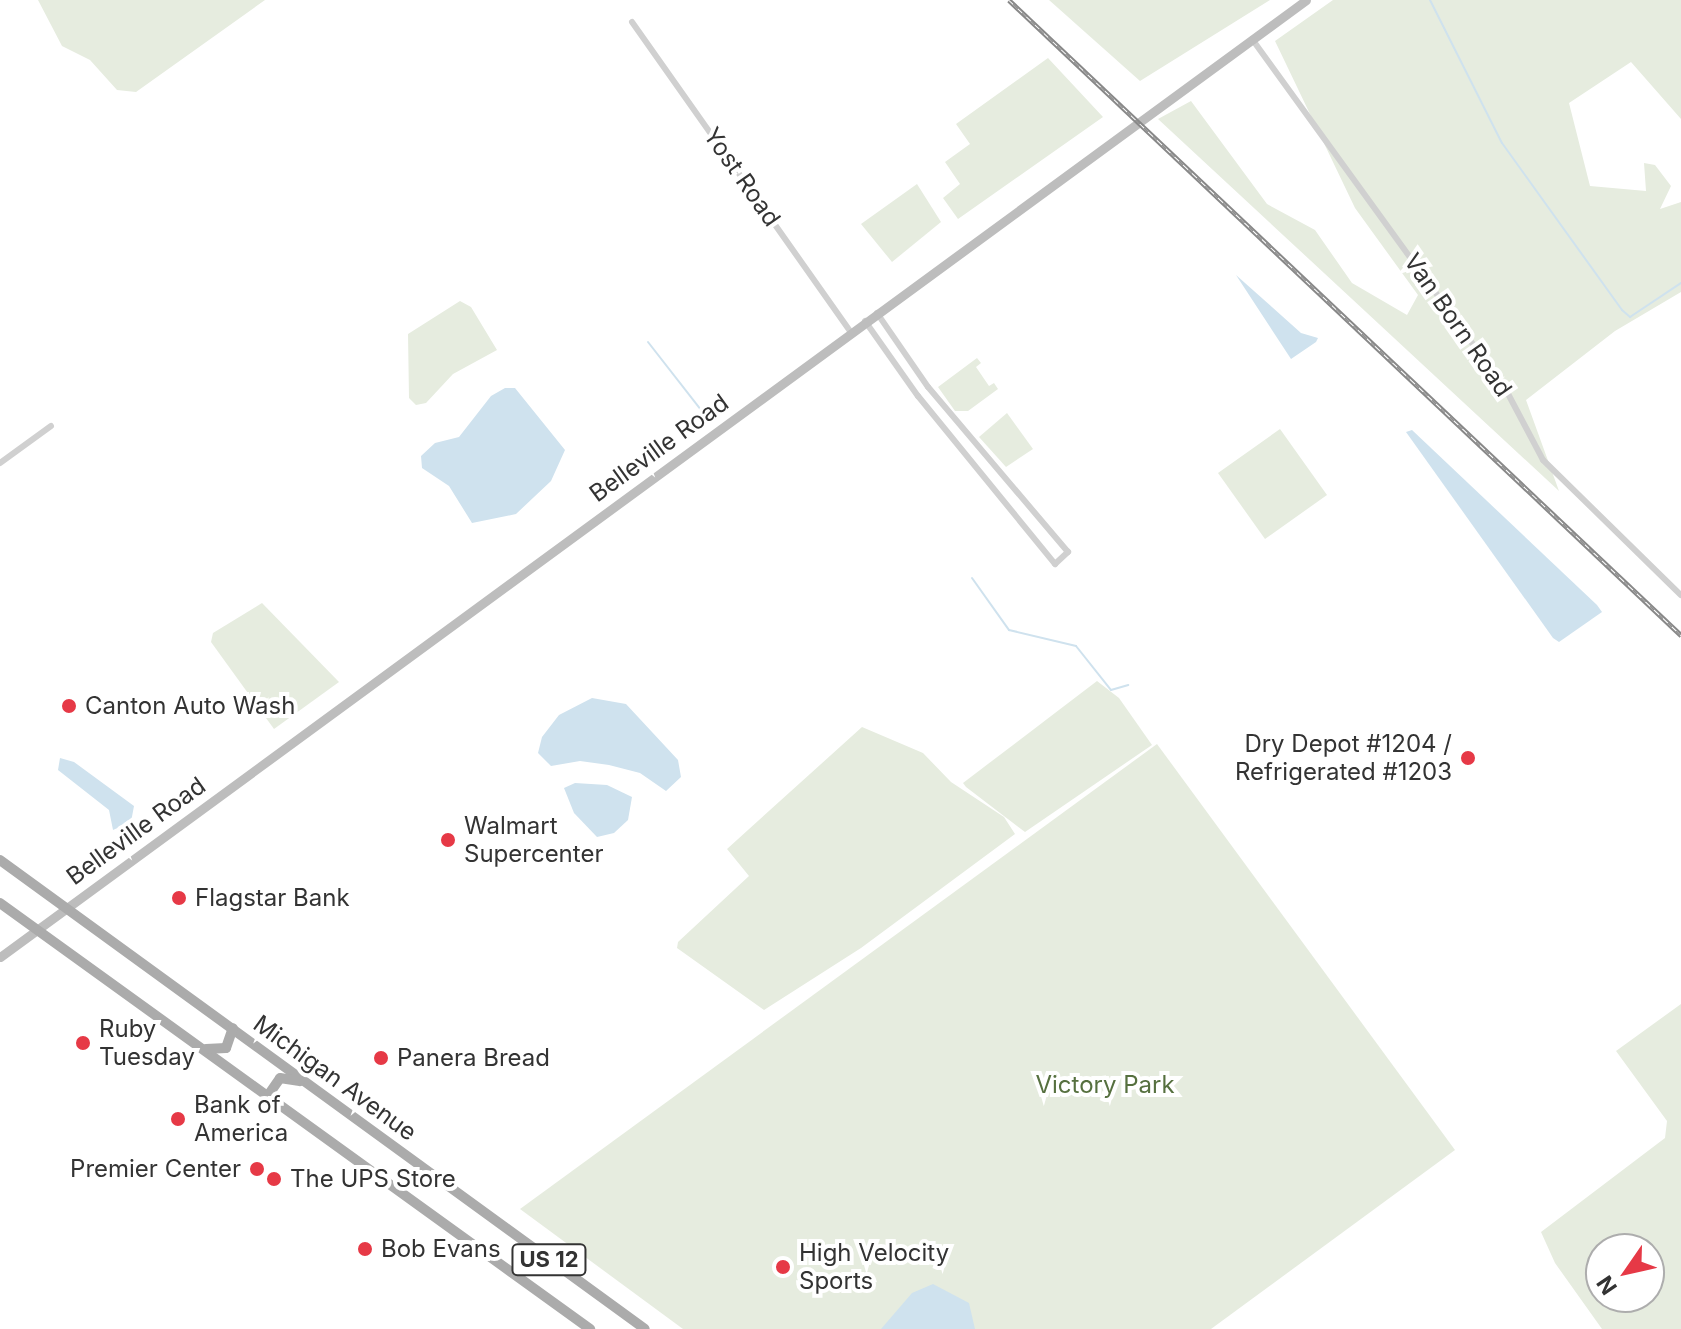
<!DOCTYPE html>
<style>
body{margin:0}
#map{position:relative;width:1681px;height:1329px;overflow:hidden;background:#fff;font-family:Inter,sans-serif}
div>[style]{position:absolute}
.green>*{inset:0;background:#e6ecdf}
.water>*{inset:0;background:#cfe2ee}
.stream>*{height:2px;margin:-1px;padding:0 1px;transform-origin:1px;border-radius:1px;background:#cfe2ee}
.street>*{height:6px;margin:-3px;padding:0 3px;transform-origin:3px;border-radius:3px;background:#d0d0d0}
.secondary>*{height:9px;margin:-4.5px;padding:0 4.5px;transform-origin:4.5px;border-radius:4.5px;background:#bdbdbd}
.primary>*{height:10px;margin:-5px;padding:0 5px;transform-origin:5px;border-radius:5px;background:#ababab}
.rail>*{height:5px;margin-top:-2.5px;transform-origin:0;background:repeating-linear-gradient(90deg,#fff 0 6px,#888 0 12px);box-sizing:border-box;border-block:2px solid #888}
.dots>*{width:22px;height:22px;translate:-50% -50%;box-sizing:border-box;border:4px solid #fff;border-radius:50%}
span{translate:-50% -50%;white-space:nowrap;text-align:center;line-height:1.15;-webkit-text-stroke:8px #fff;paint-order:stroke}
.shield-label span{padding:2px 6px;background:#fff;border:2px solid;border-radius:6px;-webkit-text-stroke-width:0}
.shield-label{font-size:22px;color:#333;font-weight:700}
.street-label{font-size:24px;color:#333}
.poi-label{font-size:24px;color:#333}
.left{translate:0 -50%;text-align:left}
.right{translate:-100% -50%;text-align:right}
.park-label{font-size:24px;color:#56703f}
.north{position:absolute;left:1585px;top:1233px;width:80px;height:80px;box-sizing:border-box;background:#fff;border:2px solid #adadad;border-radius:50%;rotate:236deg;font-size:22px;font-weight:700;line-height:32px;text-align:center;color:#333}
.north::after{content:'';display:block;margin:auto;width:28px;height:36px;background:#e63946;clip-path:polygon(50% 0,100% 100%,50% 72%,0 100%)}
</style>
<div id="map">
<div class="green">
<i style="clip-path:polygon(38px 0,265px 0,136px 92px,117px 90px,90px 60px,62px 46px)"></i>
<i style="clip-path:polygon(1049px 0,1270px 0,1140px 81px)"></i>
<i style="clip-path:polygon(1333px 0,1681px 0,1681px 119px,1631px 62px,1569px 103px,1590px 186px,1646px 191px,1644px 163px,1655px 165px,1671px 186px,1660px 209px,1681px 202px,1681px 292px,1615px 331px,1526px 400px,1559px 491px,1158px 119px,1191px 101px,1267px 204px,1315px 230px,1352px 283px,1407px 315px,1418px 295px,1355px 208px,1275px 41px)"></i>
<i style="clip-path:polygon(1048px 58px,1103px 117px,958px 219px,943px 198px,960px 184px,945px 162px,970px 144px,956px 124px)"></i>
<i style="clip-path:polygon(917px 184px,941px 222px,892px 262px,861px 224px)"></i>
<i style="clip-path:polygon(460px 301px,471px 307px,497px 350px,453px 374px,426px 403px,416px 405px,409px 398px,408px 334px)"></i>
<i style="clip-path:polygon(977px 358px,981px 363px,976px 367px,989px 386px,994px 383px,998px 389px,968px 411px,955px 411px,938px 387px)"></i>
<i style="clip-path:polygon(1007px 413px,1033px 449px,1006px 467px,979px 437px)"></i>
<i style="clip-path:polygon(1280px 429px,1327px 495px,1265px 539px,1218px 473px)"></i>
<i style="clip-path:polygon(262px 603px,339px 682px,274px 729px,211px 642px,213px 633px)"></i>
<i style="clip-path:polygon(1097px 681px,1119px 698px,1152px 745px,1025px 832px,966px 787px,963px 783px)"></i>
<i style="clip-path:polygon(862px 727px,923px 753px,951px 782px,1004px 817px,1015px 834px,861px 948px,764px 1010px,677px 948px,678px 942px,749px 876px,727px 849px)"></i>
<i style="clip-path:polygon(1157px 744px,1455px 1150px,1211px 1329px,683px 1329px,520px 1209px)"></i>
<i style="clip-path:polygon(evenodd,1681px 1004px,1681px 1329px,1602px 1329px,1555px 1263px,1541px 1232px,1665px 1138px,1667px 1121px,1616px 1051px,1681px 1004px,1649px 1249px,1649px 1297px,1601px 1297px,1601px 1249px,1649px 1249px)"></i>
</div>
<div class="water">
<i style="clip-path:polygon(1236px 275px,1301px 333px,1318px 338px,1316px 342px,1291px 359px)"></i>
<i style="clip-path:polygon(505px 388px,515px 388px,565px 450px,551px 481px,516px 514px,472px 523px,449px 486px,422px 468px,421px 456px,435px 443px,459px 437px,491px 396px)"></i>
<i style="clip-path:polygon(1412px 430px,1597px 605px,1602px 612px,1559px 642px,1553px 638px,1406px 432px)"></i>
<i style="clip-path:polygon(592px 698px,626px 704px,678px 760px,681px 777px,666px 791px,640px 773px,609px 765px,580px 761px,551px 766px,538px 753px,542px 737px,559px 715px)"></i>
<i style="clip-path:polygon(60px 758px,74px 762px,134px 806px,131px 822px,113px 830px,109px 810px,58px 770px)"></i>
<i style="clip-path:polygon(575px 783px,607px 785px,632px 797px,628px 820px,614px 833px,597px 837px,574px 813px,564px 788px)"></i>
<i style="clip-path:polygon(933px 1284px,969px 1303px,975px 1329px,881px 1329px,912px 1293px)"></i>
</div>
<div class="stream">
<i style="left:1430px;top:0;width:160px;rotate:63.3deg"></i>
<i style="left:1502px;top:143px;width:206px;rotate:54.3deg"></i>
<i style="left:1622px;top:310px;width:11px;rotate:41deg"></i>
<i style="left:1630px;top:317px;width:61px;rotate:-33.7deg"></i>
<i style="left:648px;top:342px;width:93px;rotate:52deg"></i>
<i style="left:705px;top:415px;width:17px;rotate:-21deg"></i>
<i style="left:972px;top:578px;width:64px;rotate:54.6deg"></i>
<i style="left:1009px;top:630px;width:69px;rotate:13.4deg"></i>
<i style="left:1076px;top:646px;width:56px;rotate:51.5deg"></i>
<i style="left:1111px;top:690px;width:18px;rotate:-16deg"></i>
</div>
<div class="street">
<i style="left:632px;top:22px;width:380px;rotate:54.8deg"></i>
<i style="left:1252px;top:39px;width:433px;rotate:54.1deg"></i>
<i style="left:1506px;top:390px;width:79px;rotate:62.1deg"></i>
<i style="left:1543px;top:460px;width:193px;rotate:44.4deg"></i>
<i style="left:865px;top:321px;width:92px;rotate:54.8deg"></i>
<i style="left:918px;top:396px;width:217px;rotate:50.8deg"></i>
<i style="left:1055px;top:564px;width:18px;rotate:-43deg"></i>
<i style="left:1068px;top:552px;width:216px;rotate:-130.3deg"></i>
<i style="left:928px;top:387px;width:90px;rotate:-124.6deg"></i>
<i style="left:0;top:463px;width:63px;rotate:-36deg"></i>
</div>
<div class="secondary">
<i style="left:0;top:957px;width:1619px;rotate:-36.23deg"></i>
</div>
<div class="primary">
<i style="left:0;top:860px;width:797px;rotate:36.02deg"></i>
<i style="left:0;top:903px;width:728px;rotate:35.83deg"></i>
<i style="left:206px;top:1049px;width:20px;rotate:-3deg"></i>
<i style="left:226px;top:1048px;width:21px;rotate:-71deg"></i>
<i style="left:269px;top:1094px;width:19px;rotate:-55deg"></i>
<i style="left:280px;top:1078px;width:20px;rotate:9deg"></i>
</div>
<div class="rail">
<i style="left:1009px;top:0;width:925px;rotate:43.38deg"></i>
</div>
<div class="dots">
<i style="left:69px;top:706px;background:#e63946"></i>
<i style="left:1468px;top:758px;background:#e63946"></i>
<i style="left:448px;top:840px;background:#e63946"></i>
<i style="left:179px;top:898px;background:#e63946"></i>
<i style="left:83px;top:1043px;background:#e63946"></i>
<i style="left:381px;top:1058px;background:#e63946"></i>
<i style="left:178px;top:1119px;background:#e63946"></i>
<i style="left:257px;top:1169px;background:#e63946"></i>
<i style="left:274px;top:1179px;background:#e63946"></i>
<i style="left:365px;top:1249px;background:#e63946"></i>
<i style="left:783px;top:1267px;background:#e63946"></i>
</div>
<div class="shield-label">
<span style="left:549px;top:1260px">US 12</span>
</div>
<div class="street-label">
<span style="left:742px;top:177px;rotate:55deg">Yost Road</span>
<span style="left:1458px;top:325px;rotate:55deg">Van Born Road</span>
<span style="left:659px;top:448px;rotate:-36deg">Belleville Road</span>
<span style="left:136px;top:831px;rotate:-36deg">Belleville Road</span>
<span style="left:335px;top:1078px;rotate:36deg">Michigan Avenue</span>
</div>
<div class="poi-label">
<span class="left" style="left:85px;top:706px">Canton Auto Wash</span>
<span class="right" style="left:1452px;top:758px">Dry Depot #1204 /<br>Refrigerated #1203</span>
<span class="left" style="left:464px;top:840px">Walmart<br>Supercenter</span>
<span class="left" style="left:195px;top:898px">Flagstar Bank</span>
<span class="left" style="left:99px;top:1043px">Ruby<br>Tuesday</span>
<span class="left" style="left:397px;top:1058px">Panera Bread</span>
<span class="left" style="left:194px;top:1119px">Bank of<br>America</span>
<span class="right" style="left:241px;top:1169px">Premier Center</span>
<span class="left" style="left:290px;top:1179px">The UPS Store</span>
<span class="left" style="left:381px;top:1249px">Bob Evans</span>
<span class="left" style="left:799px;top:1267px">High Velocity<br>Sports</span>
</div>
<div class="park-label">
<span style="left:1105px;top:1085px">Victory Park</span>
</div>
<div class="north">N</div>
</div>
